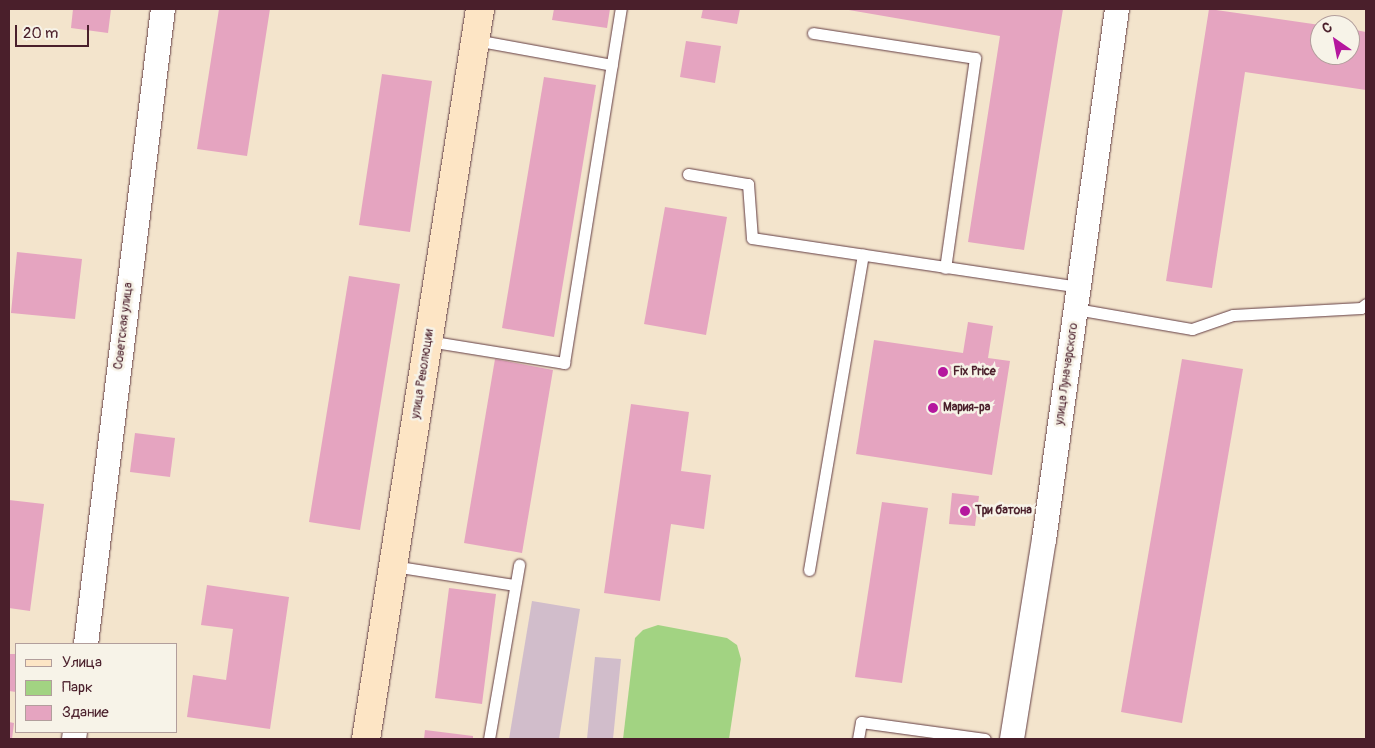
<!DOCTYPE html>
<meta charset="utf-8">
<style>
body{margin:0}
#map{position:relative;width:1375px;height:748px;overflow:hidden;background:#f3e4cc;font-family:Pangolin,sans-serif}
div>[style]{position:absolute}
.industrial>*{inset:0;background:#d1bdcb}
.green>*{inset:0;background:#a2d382}
.building>*{inset:0;background:#e5a4c0}
.roads{filter:drop-shadow(0 0 1px #633d43) drop-shadow(0 0 1px #633d43)}
.lane>*{height:11px;margin:-5.5px;padding:0 5.5px;transform-origin:5.5px;border-radius:5.5px;background:#fff}
.street>*{height:24px;margin:-12px;padding:0 12px;transform-origin:12px;border-radius:12px;background:#fff}
.secondary>*{height:28px;margin:-14px;padding:0 14px;transform-origin:14px;border-radius:14px;background:#fde5c5}
.dots>*{width:14px;height:14px;translate:-50% -50%;box-sizing:border-box;border:2px solid #f7f3e8;border-radius:50%}
span{translate:-50% -50%;white-space:nowrap;text-align:center;line-height:1.15;-webkit-text-stroke:5px #f7f3e8;paint-order:stroke}
.street-label{font-size:12px;color:#4a1f2b}
.poi-label{font-size:12px;color:#4a1f2b;font-weight:700}
.left{translate:0 -50%;text-align:left}
.frame{position:absolute;inset:0;border:10px solid #4a1f2b;pointer-events:none}
.legend{position:absolute;left:15px;top:643px;width:162px;height:90px;box-sizing:border-box;background:#f7f3e8;border:1px solid #b29e9c;margin:0;padding:6px 9px;list-style:none;font-size:15px;color:#4a1f2b}
.legend li{display:flex;align-items:center;gap:10px;height:25px}
.legend b{width:25px;border:1px solid #b29e9c}
.north{position:absolute;left:1310px;top:15px;width:50px;height:50px;box-sizing:border-box;background:#f7f3e8;border:1px solid #b29e9c;border-radius:50%;rotate:327deg;font-size:14px;font-weight:700;line-height:20px;text-align:center;color:#4a1f2b}
.north::after{content:'';display:block;margin:auto;width:18px;height:22px;background:#b5179e;clip-path:polygon(50% 0,100% 100%,50% 72%,0 100%)}
.scale{position:absolute;left:15px;top:25px;width:74px;height:22px;box-sizing:border-box;border:2px solid #4a1f2b;border-top:0;padding-left:6px;font-size:15px;line-height:18px;white-space:nowrap;color:#4a1f2b;-webkit-text-stroke:4px #f7f3e8;paint-order:stroke}
</style>
<div id="map">
<div class="industrial">
<i style="clip-path:polygon(532px 601px,580px 609px,559px 739px,509px 739px)"></i>
<i style="clip-path:polygon(595px 657px,621px 659px,613px 739px,587px 739px)"></i>
</div>
<div class="green">
<i style="clip-path:polygon(658px 625px,727px 638px,737px 645px,741px 659px,729px 739px,623px 739px,635px 638px,643px 630px)"></i>
</div>
<div class="building">
<i style="clip-path:polygon(73px 9px,111px 9px,108px 33px,71px 28px)"></i>
<i style="clip-path:polygon(219px 9px,270px 9px,247px 156px,197px 149px)"></i>
<i style="clip-path:polygon(554px 9px,610px 9px,607px 28px,552px 20px)"></i>
<i style="clip-path:polygon(703px 9px,740px 9px,737px 24px,701px 18px)"></i>
<i style="clip-path:polygon(843px 9px,1063px 9px,1024px 250px,968px 242px,1000px 36px)"></i>
<i style="clip-path:polygon(1209px 9px,1320px 25px,1320px 55px,1350px 55px,1350px 29px,1366px 32px,1366px 90px,1245px 72px,1212px 288px,1166px 281px)"></i>
<i style="clip-path:polygon(686px 41px,721px 46px,715px 83px,680px 77px)"></i>
<i style="clip-path:polygon(382px 74px,432px 81px,410px 232px,359px 225px)"></i>
<i style="clip-path:polygon(544px 77px,596px 85px,554px 337px,502px 328px)"></i>
<i style="clip-path:polygon(665px 207px,727px 217px,706px 335px,644px 324px)"></i>
<i style="clip-path:polygon(17px 252px,82px 259px,75px 319px,11px 313px)"></i>
<i style="clip-path:polygon(349px 276px,400px 284px,360px 530px,309px 522px)"></i>
<i style="clip-path:polygon(968px 322px,993px 326px,988px 358px,1010px 361px,992px 475px,856px 454px,874px 340px,963px 353px)"></i>
<i style="clip-path:polygon(495px 359px,553px 370px,522px 553px,464px 543px)"></i>
<i style="clip-path:polygon(1182px 359px,1243px 369px,1182px 723px,1121px 712px)"></i>
<i style="clip-path:polygon(631px 404px,689px 412px,681px 471px,711px 475px,704px 529px,671px 524px,660px 601px,604px 593px)"></i>
<i style="clip-path:polygon(135px 433px,175px 438px,170px 477px,130px 472px)"></i>
<i style="clip-path:polygon(952px 493px,979px 496px,975px 526px,949px 524px)"></i>
<i style="clip-path:polygon(9px 500px,44px 504px,30px 611px,9px 608px)"></i>
<i style="clip-path:polygon(882px 502px,928px 508px,902px 683px,855px 677px)"></i>
<i style="clip-path:polygon(207px 585px,289px 597px,270px 729px,187px 717px,193px 675px,226px 680px,233px 629px,201px 625px)"></i>
<i style="clip-path:polygon(449px 588px,496px 594px,482px 704px,435px 698px)"></i>
<i style="clip-path:polygon(9px 654px,16px 654px,16px 692px,9px 691px)"></i>
<i style="clip-path:polygon(9px 722px,14px 723px,12px 739px,9px 739px)"></i>
<i style="clip-path:polygon(425px 730px,473px 736px,473px 739px,424px 739px)"></i>
</div>
<div class="roads">
<div class="lane">
<i style="left:813px;top:33px;width:164px;rotate:8.8deg"></i>
<i style="left:975px;top:58px;width:212px;rotate:98.1deg"></i>
<i style="left:475px;top:40px;width:139px;rotate:10.3deg"></i>
<i style="left:688px;top:174px;width:61px;rotate:9.5deg"></i>
<i style="left:748px;top:184px;width:54px;rotate:85.8deg"></i>
<i style="left:752px;top:238px;width:330px;rotate:8.5deg"></i>
<i style="left:1076px;top:309px;width:118px;rotate:9.8deg"></i>
<i style="left:1192px;top:329px;width:43px;rotate:-18.9deg"></i>
<i style="left:1233px;top:315px;width:128px;rotate:-3.1deg"></i>
<i style="left:1361px;top:308px;width:6px;rotate:-39deg"></i>
<i style="left:428px;top:341px;width:138px;rotate:9.2deg"></i>
<i style="left:564px;top:363px;width:359px;rotate:-80.9deg"></i>
<i style="left:393px;top:566px;width:123px;rotate:8.9deg"></i>
<i style="left:809px;top:570px;width:320px;rotate:-80.3deg"></i>
<i style="left:489px;top:739px;width:177px;rotate:-80.2deg"></i>
<i style="left:858px;top:739px;width:17px;rotate:-80deg"></i>
<i style="left:861px;top:722px;width:125px;rotate:7.8deg"></i>
</div>
<div class="street">
<i style="left:86px;top:644px;width:640px;rotate:-83.09deg"></i>
<i style="left:74px;top:739px;width:7px;rotate:-82deg"></i>
<i style="left:1012px;top:739px;width:202px;rotate:-80.9deg"></i>
<i style="left:1044px;top:540px;width:536px;rotate:-82.17deg"></i>
</div>
<div class="secondary">
<i style="left:366px;top:739px;width:739px;rotate:-81.12deg"></i>
</div>
</div>
<div class="dots">
<i style="left:943px;top:372px;background:#b5179e"></i>
<i style="left:933px;top:408px;background:#b5179e"></i>
<i style="left:965px;top:511px;background:#b5179e"></i>
</div>
<div class="street-label">
<span style="left:124px;top:326px;rotate:-83deg">Советская улица</span>
<span style="left:423px;top:374px;rotate:-81deg">улица Революции</span>
<span style="left:1067px;top:374px;rotate:-82deg">улица Луначарского</span>
</div>
<div class="poi-label">
<span class="left" style="left:953px;top:372px">Fix Price</span>
<span class="left" style="left:943px;top:408px">Мария-ра</span>
<span class="left" style="left:975px;top:511px">Три батона</span>
</div>
<div class="frame"></div>
<ul class="legend">
<li><b style="height:6px;background:#fde5c5"></b>Улица</li>
<li><b style="height:14px;background:#a2d382"></b>Парк</li>
<li><b style="height:14px;background:#e5a4c0"></b>Здание</li>
</ul>
<div class="north">С</div>
<div class="scale">20 m</div>
</div>
